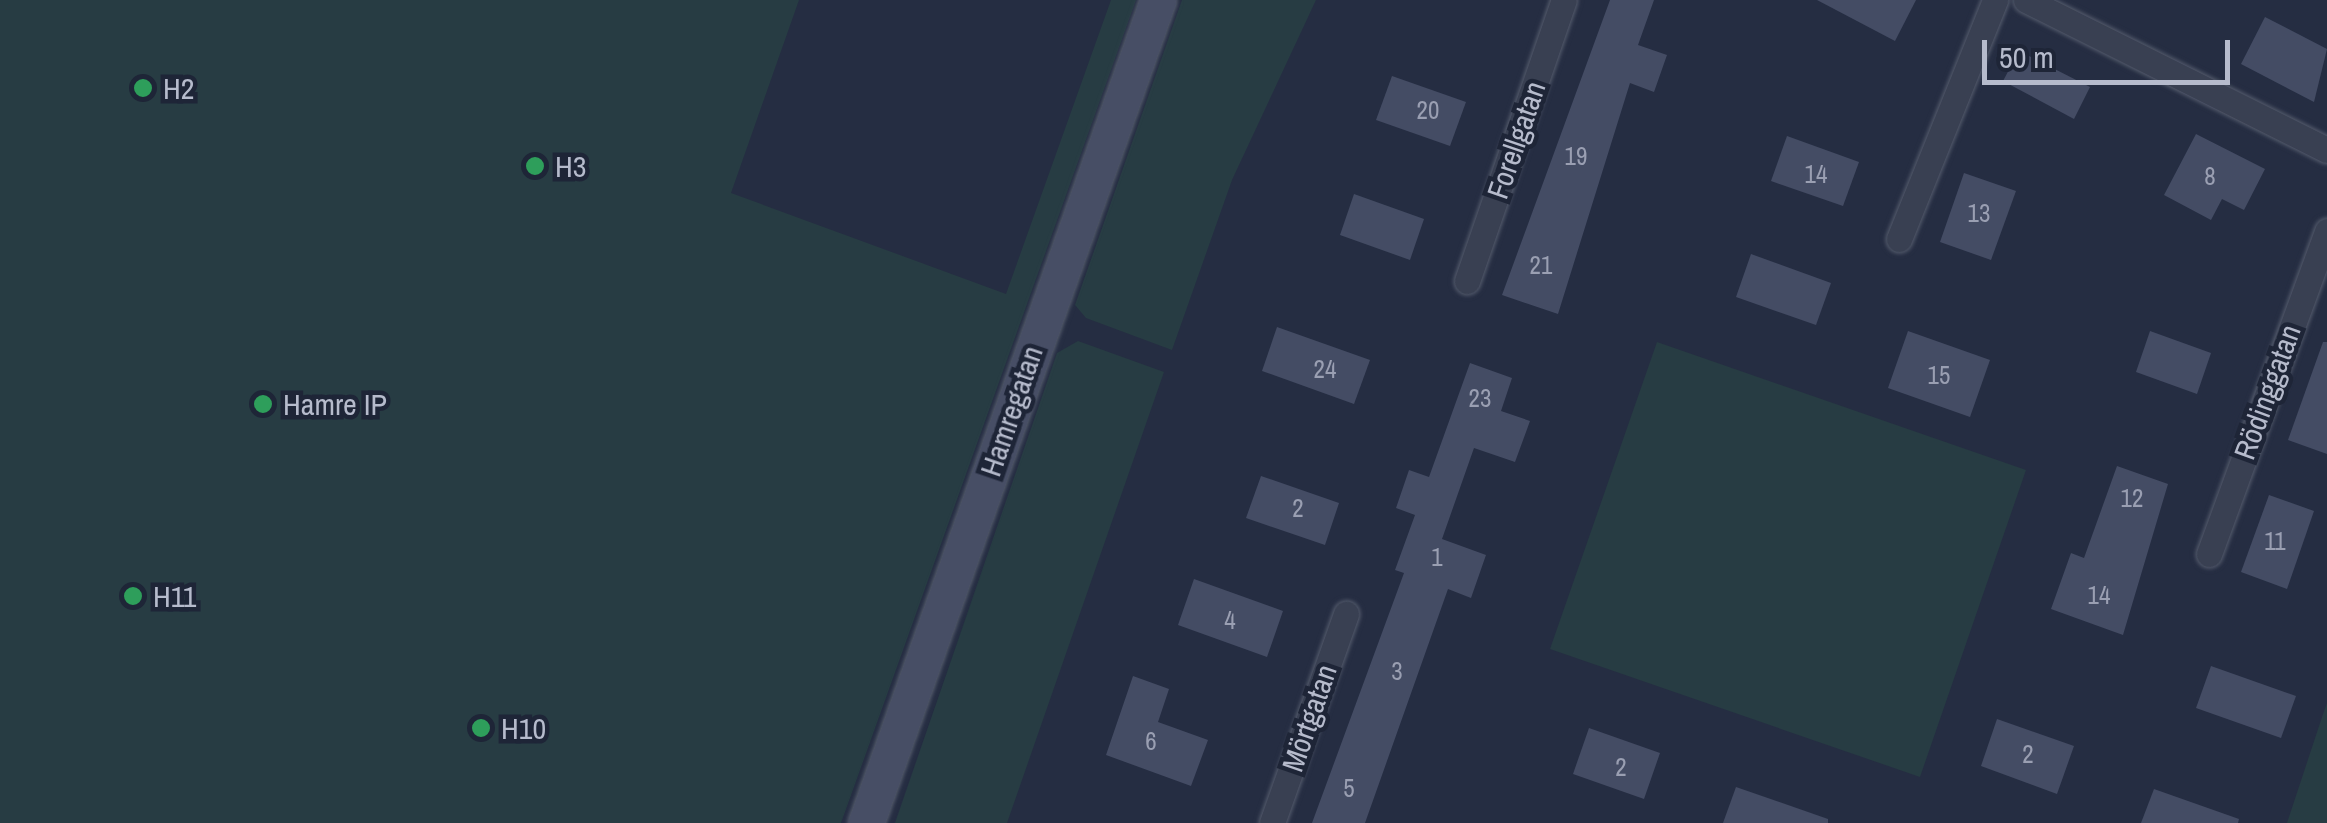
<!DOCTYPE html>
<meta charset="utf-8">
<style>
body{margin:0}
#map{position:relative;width:2327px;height:823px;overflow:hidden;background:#252d42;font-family:"Archivo Narrow",sans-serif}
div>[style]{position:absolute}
.green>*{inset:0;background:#273c43}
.building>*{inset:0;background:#444c64}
.roads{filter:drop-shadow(0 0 2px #545b6c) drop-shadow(0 0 2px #545b6c)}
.street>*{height:25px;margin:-12.5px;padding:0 12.5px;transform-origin:12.5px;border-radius:12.5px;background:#394052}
.secondary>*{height:35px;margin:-17.5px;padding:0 17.5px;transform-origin:17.5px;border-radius:17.5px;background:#474e65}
.dots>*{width:28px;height:28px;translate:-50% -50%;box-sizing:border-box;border:5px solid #1e2537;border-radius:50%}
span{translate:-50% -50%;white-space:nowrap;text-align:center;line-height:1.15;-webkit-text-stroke:9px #1e2537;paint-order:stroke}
.number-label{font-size:25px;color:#9a9fb2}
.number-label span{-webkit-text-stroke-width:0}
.poi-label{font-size:30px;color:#b6bbcc}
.left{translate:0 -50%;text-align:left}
.street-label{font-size:30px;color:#b6bbcc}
.scale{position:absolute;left:1982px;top:40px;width:248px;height:45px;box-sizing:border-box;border:5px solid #b6bbcc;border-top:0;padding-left:12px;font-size:30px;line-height:35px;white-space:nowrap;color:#b6bbcc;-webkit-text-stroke:8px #1e2537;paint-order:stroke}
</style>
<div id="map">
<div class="green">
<i style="clip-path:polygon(0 0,799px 0,731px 193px,1006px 294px,1111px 0,1136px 0,841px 823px,0 823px)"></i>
<i style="clip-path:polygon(1182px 0,1316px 0,1232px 180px,1172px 350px,1086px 318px,1075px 305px)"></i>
<i style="clip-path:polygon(1078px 341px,1164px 372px,1007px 823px,895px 823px,1057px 353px)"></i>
<i style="clip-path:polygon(1657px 342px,2026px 470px,1920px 777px,1550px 649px)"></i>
<i style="clip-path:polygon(2327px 703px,2327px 823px,2287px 823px,2323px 714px)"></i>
</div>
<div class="building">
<i style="clip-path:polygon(1610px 0,1654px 0,1638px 45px,1667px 55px,1654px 92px,1630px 83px,1558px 314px,1502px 295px)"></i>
<i style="clip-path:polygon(1817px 0,1916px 0,1895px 41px)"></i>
<i style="clip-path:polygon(2265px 17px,2327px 49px,2314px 102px,2241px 64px)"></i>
<i style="clip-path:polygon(2019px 51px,2090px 87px,2074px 119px,2003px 81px)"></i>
<i style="clip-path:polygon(1392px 76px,1466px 102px,1450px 146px,1376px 120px)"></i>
<i style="clip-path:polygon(2196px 134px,2265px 169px,2244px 210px,2222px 199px,2211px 220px,2164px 195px)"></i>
<i style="clip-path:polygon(1787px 136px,1859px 162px,1843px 206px,1771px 181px)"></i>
<i style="clip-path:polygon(1964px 173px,2016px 191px,1991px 260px,1940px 242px)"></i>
<i style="clip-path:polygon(1354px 194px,1424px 219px,1410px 260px,1340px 235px)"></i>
<i style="clip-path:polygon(1751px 254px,1831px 283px,1816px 325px,1736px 297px)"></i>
<i style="clip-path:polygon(1277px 327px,1370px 360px,1354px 404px,1262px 371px)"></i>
<i style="clip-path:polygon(1908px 331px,1990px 360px,1970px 417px,1888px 388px)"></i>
<i style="clip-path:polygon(2150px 331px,2211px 353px,2197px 394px,2136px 372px)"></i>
<i style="clip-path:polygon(2323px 342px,2327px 342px,2327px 454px,2288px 440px)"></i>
<i style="clip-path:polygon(1470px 363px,1512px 378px,1501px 411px,1530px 421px,1515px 462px,1474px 448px,1442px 539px,1486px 555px,1471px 598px,1448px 589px,1365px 823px,1312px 823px,1404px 573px,1395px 570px,1415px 515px,1396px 508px,1409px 470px,1429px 477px)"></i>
<i style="clip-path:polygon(2117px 466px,2168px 484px,2123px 635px,2051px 609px,2071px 553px,2084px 558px)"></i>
<i style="clip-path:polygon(1261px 476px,1339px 503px,1325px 545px,1246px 518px)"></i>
<i style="clip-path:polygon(2269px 495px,2314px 511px,2287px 589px,2241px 572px)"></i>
<i style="clip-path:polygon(1194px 579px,1283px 611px,1267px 657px,1178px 625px)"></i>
<i style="clip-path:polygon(2211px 666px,2296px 696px,2281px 738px,2196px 708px)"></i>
<i style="clip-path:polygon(1133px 676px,1169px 689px,1158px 722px,1208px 740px,1191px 786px,1106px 755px)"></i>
<i style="clip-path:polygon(1997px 719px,2074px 746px,2057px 794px,1981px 766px)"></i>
<i style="clip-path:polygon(1589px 728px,1660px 753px,1644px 799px,1573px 774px)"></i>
<i style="clip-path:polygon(1736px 787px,1828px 819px,1828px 823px,1723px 823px)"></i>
<i style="clip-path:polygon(2154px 789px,2239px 819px,2238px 823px,2141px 823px)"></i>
</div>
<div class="roads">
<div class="street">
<i style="left:2026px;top:0;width:336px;rotate:26.5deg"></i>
<i style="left:1899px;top:239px;width:258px;rotate:-68.1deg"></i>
<i style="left:1467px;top:281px;width:297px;rotate:-71deg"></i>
<i style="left:2209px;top:554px;width:344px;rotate:-69.9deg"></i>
<i style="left:1272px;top:823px;width:222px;rotate:-70.5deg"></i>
</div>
<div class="secondary">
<i style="left:866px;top:823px;width:873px;rotate:-70.47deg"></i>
</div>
</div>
<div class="dots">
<i style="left:143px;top:88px;background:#2e9e5b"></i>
<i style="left:535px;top:166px;background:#2e9e5b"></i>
<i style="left:263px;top:404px;background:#2e9e5b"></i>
<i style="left:133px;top:596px;background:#2e9e5b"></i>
<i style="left:481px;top:728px;background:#2e9e5b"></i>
</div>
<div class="number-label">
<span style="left:1428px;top:110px">20</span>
<span style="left:1576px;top:156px">19</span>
<span style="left:1816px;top:174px">14</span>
<span style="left:2210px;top:176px">8</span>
<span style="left:1979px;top:213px">13</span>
<span style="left:1541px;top:265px">21</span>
<span style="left:1325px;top:369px">24</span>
<span style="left:1939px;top:375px">15</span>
<span style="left:1480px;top:398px">23</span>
<span style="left:2132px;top:498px">12</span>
<span style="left:1298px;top:508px">2</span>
<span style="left:2275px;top:541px">11</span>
<span style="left:1437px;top:557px">1</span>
<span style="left:2099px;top:595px">14</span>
<span style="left:1230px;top:620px">4</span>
<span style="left:1397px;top:671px">3</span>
<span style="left:1151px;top:741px">6</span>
<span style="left:2028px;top:754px">2</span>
<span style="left:1621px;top:767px">2</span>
<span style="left:1349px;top:788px">5</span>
</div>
<div class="poi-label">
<span class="left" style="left:163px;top:88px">H2</span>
<span class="left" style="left:555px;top:166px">H3</span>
<span class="left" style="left:283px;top:404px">Hamre IP</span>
<span class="left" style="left:153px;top:596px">H11</span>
<span class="left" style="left:501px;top:728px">H10</span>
</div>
<div class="street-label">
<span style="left:1516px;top:140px;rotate:-71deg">Forellgatan</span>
<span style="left:2267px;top:392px;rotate:-70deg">Rödinggatan</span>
<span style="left:1011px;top:411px;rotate:-71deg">Hamregatan</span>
<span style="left:1309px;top:718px;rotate:-71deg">Mörtgatan</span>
</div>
<div class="scale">50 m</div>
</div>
